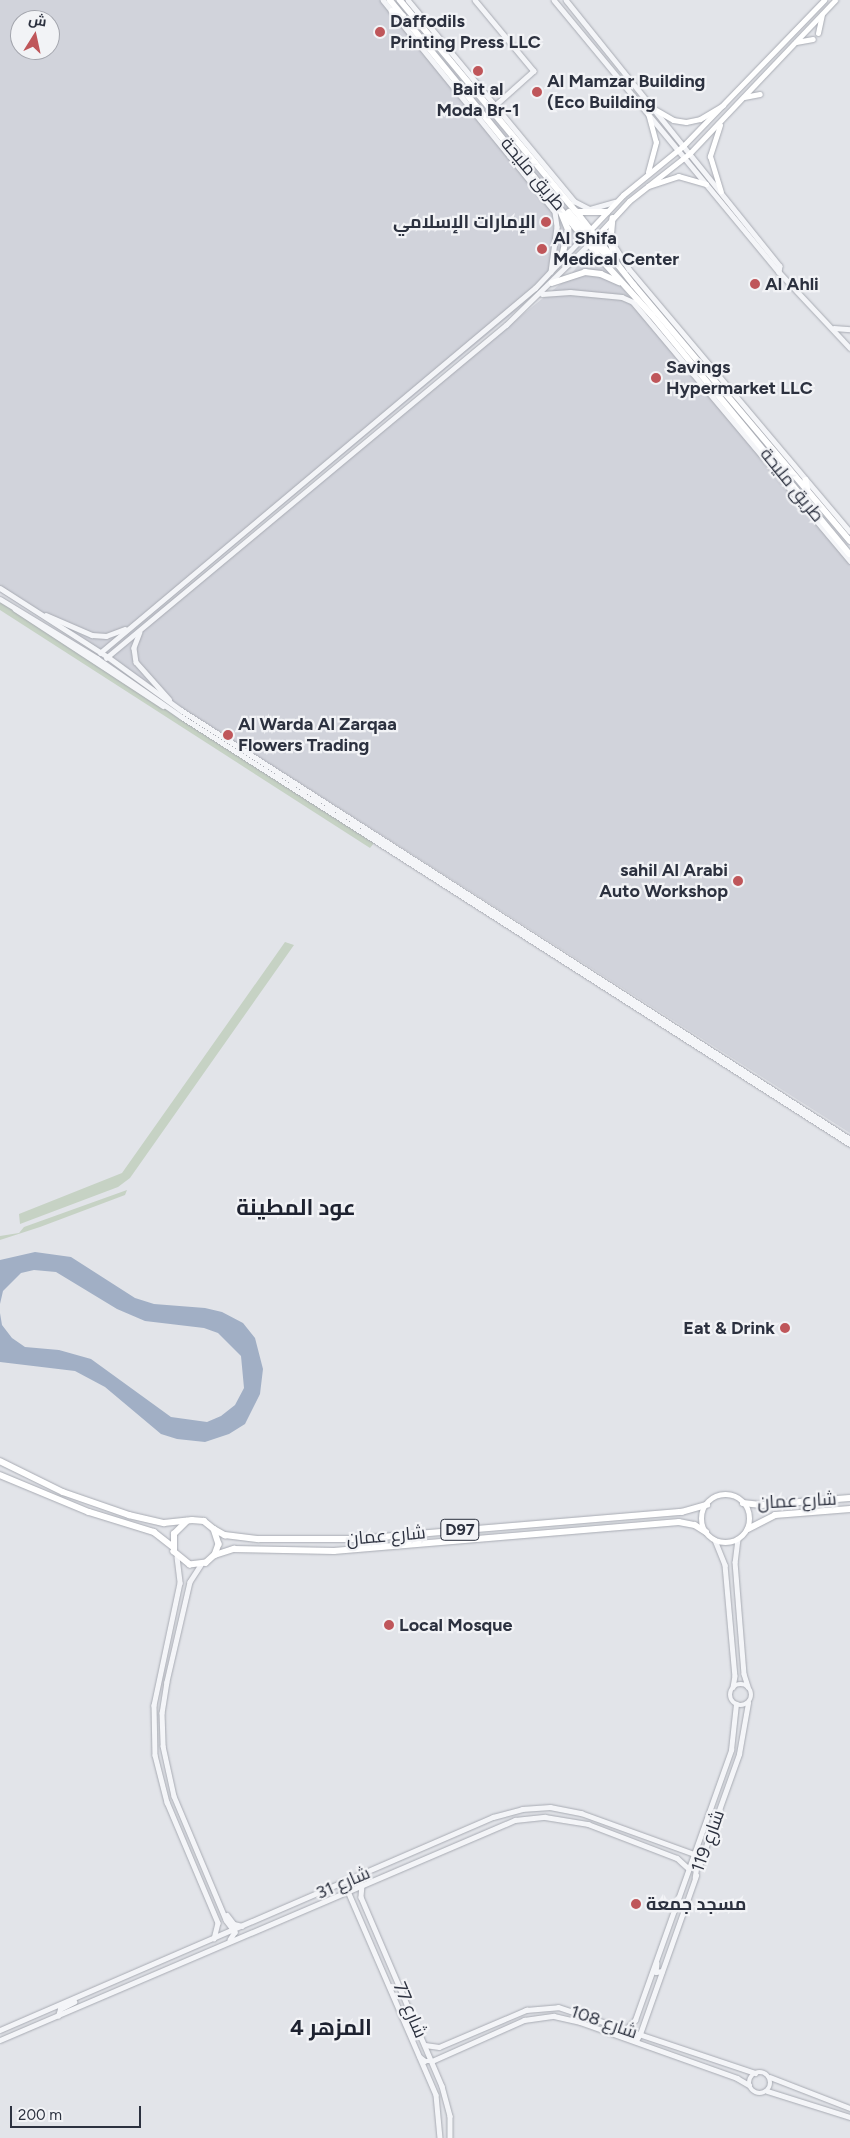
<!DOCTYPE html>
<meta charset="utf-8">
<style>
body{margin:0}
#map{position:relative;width:850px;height:2138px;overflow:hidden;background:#e2e4e9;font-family:Figtree,Cairo,sans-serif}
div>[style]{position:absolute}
.built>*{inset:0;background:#d1d3db}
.green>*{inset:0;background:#c6d2c4}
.water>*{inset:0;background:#a1afc5}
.roads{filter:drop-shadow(0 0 1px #a8abb3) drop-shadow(0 0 1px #a8abb3)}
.tertiary>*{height:4.5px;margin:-2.25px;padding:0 2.25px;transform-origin:2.25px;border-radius:2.25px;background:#f4f5f8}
.tertiary>.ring{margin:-2.25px;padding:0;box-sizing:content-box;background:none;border:4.5px solid #f4f5f8;border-radius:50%}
.secondary>*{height:5px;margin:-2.5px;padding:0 2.5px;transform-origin:2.5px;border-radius:2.5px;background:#fff}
.primary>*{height:5.5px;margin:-2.75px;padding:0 2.75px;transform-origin:2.75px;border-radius:2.75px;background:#fff}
.primary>.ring{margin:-2.75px;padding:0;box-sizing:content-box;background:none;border:5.5px solid #fff;border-radius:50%}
.dots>*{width:14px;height:14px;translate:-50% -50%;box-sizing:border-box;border:2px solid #f2f3f6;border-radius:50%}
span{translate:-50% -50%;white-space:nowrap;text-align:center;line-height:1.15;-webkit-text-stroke:4.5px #f2f3f6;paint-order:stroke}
.shield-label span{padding:1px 4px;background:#f2f3f6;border:1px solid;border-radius:4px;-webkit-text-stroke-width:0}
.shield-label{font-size:16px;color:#2c313f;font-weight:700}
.poi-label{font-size:18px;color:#2c313f;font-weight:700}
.left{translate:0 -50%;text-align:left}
.right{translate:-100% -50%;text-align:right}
.street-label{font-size:18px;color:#2c313f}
.district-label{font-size:22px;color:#1e2230;font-weight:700}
.north{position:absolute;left:10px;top:10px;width:50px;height:50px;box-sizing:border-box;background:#f2f3f6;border:1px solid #a3a5ad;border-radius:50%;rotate:10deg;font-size:14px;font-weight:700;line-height:20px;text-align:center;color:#2c313f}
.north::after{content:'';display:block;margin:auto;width:18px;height:22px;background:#bf565a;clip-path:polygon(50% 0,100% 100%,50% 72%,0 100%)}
.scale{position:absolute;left:10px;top:2106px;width:131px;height:22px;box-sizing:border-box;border:2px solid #2c313f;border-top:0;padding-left:6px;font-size:15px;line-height:18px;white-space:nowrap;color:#2c313f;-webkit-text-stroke:4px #f2f3f6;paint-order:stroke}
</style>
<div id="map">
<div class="built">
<i style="clip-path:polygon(evenodd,0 0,394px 0,592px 235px,524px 304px,143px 622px,569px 277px,590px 250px,850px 557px,850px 1133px,0 592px,0 0,20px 20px,50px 20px,50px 50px,20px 50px,20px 20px)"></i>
</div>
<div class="green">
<i style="clip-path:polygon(0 602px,374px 843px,370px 848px,0 610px)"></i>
<i style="clip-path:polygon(285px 942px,294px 945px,130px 1178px,118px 1187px,20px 1224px,19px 1214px,122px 1173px)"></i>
<i style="clip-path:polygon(127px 1190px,125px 1195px,40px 1227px,0 1240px,0 1236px,19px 1233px,24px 1227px)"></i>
</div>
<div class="water">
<i style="clip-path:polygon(35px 1252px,71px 1257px,135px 1298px,154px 1304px,205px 1308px,222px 1312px,243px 1323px,255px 1338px,263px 1369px,260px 1394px,245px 1424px,229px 1434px,205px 1442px,177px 1439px,161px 1434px,105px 1387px,75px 1371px,0 1362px,0 1313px,2px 1325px,12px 1338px,25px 1347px,59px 1350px,91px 1359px,171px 1417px,207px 1422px,221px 1416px,235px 1405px,244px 1388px,241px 1356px,218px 1333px,204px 1328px,145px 1321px,117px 1309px,56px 1272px,34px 1270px,21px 1273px,3px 1291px,0 1304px,0 1260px)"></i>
</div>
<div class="roads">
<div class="tertiary">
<i style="left:383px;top:0;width:273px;rotate:50.9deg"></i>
<i style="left:555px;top:212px;width:15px;rotate:82deg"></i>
<i style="left:557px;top:227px;width:45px;rotate:97.6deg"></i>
<i style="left:408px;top:0;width:261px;rotate:50.4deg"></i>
<i style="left:574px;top:201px;width:18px;rotate:27deg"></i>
<i style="left:590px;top:209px;width:26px;rotate:-16deg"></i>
<i style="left:475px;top:0;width:92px;rotate:50.3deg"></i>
<i style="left:534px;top:71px;width:52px;rotate:138.1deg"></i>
<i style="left:554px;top:0;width:353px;rotate:50.4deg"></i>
<i style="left:779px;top:272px;width:104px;rotate:46.9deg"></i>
<i style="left:566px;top:0;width:341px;rotate:51.2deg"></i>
<i style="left:780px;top:266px;width:6px;rotate:99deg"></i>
<i style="left:614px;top:245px;width:28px;rotate:58deg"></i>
<i style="left:629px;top:269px;width:343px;rotate:49.9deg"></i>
<i style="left:542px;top:294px;width:28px;rotate:-4deg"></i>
<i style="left:570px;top:292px;width:52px;rotate:5.5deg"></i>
<i style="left:622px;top:297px;width:12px;rotate:24deg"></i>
<i style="left:633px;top:302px;width:338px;rotate:50deg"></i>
<i style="left:834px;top:328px;width:16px;rotate:4deg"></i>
<i style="left:0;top:588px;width:128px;rotate:32.6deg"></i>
<i style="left:108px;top:657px;width:90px;rotate:36deg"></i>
<i style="left:181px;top:710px;width:795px;rotate:32.67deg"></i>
<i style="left:0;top:599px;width:114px;rotate:31.3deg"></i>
<i style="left:97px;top:658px;width:103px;rotate:34.8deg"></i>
<i style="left:182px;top:717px;width:793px;rotate:32.59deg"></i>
<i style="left:15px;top:609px;width:177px;rotate:33.2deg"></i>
<i style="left:46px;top:615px;width:50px;rotate:23.5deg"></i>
<i style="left:92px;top:635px;width:14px;rotate:4deg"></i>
<i style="left:106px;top:636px;width:20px;rotate:-20deg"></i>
<i style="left:140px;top:632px;width:17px;rotate:111deg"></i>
<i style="left:134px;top:648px;width:14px;rotate:82deg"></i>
<i style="left:136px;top:662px;width:50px;rotate:48.3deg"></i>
<i style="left:100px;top:653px;width:568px;rotate:-40deg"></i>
<i style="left:535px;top:288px;width:70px;rotate:-46.7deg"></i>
<i style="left:106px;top:658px;width:520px;rotate:-39.78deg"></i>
<i style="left:506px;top:325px;width:116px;rotate:-44.3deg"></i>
<i style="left:738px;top:1539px;width:23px;rotate:97deg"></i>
<i style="left:735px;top:1562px;width:112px;rotate:85.4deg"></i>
<i style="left:744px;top:1674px;width:13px;rotate:72deg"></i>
<i style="left:715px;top:1540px;width:27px;rotate:68deg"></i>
<i style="left:725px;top:1565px;width:111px;rotate:84.9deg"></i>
<i style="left:735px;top:1676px;width:11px;rotate:100deg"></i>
<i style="left:177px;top:1557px;width:26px;rotate:83deg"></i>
<i style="left:180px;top:1583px;width:125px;rotate:102deg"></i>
<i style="left:154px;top:1705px;width:50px;rotate:88.9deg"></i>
<i style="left:155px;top:1755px;width:49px;rotate:75.7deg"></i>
<i style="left:167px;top:1802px;width:131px;rotate:67.1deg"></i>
<i style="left:218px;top:1923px;width:16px;rotate:104deg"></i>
<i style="left:201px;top:1565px;width:20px;rotate:123deg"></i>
<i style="left:190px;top:1582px;width:103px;rotate:103deg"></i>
<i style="left:167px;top:1682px;width:31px;rotate:99deg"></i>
<i style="left:162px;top:1713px;width:33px;rotate:88deg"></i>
<i style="left:163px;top:1746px;width:51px;rotate:77.6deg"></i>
<i style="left:174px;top:1796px;width:134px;rotate:67.2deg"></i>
<i style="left:226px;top:1920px;width:15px;rotate:53deg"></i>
<i style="left:235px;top:1932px;width:9px;rotate:122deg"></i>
<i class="ring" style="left:730px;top:1684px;width:17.5px;height:17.5px"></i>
<i style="left:699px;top:1866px;width:119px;rotate:-70.3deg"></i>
<i style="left:739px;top:1754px;width:52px;rotate:-80deg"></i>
<i style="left:355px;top:1880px;width:12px;rotate:132deg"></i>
<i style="left:347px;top:1889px;width:224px;rotate:66.6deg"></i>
<i style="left:436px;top:2095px;width:43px;rotate:84.7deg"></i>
<i style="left:362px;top:1885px;width:12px;rotate:95deg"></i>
<i style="left:361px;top:1897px;width:206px;rotate:66.8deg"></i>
<i style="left:442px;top:2086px;width:31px;rotate:75deg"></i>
<i style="left:450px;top:2116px;width:22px;rotate:90deg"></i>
<i style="left:227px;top:1915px;width:11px;rotate:52deg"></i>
<i style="left:234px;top:1924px;width:8px;rotate:14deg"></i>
<i style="left:657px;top:1963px;width:9px;rotate:96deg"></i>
<i style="left:656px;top:1972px;width:6px;rotate:-9deg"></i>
<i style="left:58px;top:2016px;width:7px;rotate:-74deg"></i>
<i style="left:60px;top:2009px;width:16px;rotate:-27deg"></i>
<i style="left:626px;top:2029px;width:13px;rotate:-45deg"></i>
<i style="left:635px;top:2020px;width:287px;rotate:-70.4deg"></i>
<i style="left:731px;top:1750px;width:46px;rotate:-83.8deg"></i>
<i style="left:0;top:2030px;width:537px;rotate:-23.37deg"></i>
<i style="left:493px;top:1817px;width:30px;rotate:-15deg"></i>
<i style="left:522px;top:1809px;width:28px;rotate:-4deg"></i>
<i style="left:550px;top:1807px;width:32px;rotate:11deg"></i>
<i style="left:581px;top:1813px;width:120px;rotate:19.9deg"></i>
<i style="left:694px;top:1854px;width:7px;rotate:56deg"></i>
<i style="left:698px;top:1860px;width:18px;rotate:99deg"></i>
<i style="left:628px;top:2039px;width:9px"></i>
<i style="left:637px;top:2039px;width:6px;rotate:-59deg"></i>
<i style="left:640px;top:2034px;width:168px;rotate:-70.5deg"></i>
<i style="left:0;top:2040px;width:560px;rotate:-23.13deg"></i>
<i style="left:515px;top:1820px;width:30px;rotate:-6deg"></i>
<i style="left:545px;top:1817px;width:44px;rotate:9.2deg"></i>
<i style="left:588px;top:1824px;width:95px;rotate:20.9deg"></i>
<i style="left:677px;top:1858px;width:15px;rotate:42deg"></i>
<i style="left:425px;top:2045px;width:14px;rotate:8deg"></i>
<i style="left:439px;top:2047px;width:95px;rotate:-23deg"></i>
<i style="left:526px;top:2010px;width:32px;rotate:-5deg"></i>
<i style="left:558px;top:2007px;width:208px;rotate:18.5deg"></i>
<i style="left:420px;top:2057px;width:6px;rotate:39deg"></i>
<i style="left:425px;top:2061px;width:7px"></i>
<i style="left:432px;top:2061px;width:101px;rotate:-24deg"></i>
<i style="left:524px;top:2020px;width:30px;rotate:-8deg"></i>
<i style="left:554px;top:2016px;width:27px;rotate:13deg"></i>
<i style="left:580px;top:2022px;width:167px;rotate:19.6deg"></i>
<i style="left:737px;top:2078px;width:14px;rotate:30deg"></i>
<i class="ring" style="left:749px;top:2072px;width:17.5px;height:17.5px"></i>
<i style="left:770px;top:2077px;width:86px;rotate:21.2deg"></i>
<i style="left:767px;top:2091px;width:87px;rotate:17.4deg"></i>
</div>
<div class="secondary">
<i style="left:818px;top:33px;width:19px;rotate:-78deg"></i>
<i style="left:796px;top:42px;width:17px;rotate:-10deg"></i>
<i style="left:744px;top:97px;width:16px;rotate:-11deg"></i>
<i style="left:656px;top:110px;width:20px;rotate:30deg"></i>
<i style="left:673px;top:120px;width:13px;rotate:9deg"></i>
<i style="left:686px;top:122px;width:14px;rotate:-12deg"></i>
<i style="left:700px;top:119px;width:27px;rotate:-31deg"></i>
<i style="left:648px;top:113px;width:30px;rotate:75deg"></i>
<i style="left:656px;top:142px;width:31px;rotate:105deg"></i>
<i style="left:720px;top:125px;width:33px;rotate:108deg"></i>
<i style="left:710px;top:156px;width:37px;rotate:73deg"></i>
<i style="left:648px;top:186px;width:32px;rotate:-18deg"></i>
<i style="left:678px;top:176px;width:29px;rotate:16deg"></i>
<i style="left:588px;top:232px;width:51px;rotate:-46.6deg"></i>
<i style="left:623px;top:195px;width:79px;rotate:-39.3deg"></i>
<i style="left:684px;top:145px;width:202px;rotate:-46deg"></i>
<i style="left:595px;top:238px;width:50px;rotate:-47.4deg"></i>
<i style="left:629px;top:201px;width:78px;rotate:-38.2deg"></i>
<i style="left:690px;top:153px;width:211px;rotate:-46.5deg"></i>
</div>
<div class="primary">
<i style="left:390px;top:0;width:337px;rotate:50.8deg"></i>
<i style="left:603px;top:261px;width:73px;rotate:47.8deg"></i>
<i style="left:652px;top:315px;width:310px;rotate:50.4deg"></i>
<i style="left:400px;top:0;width:275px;rotate:50.2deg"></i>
<i style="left:576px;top:211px;width:94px;rotate:51.9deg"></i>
<i style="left:634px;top:285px;width:335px;rotate:49.8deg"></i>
<i style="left:392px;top:11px;width:12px;rotate:24deg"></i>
<i style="left:569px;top:212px;width:28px;rotate:49deg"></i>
<i style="left:587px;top:233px;width:9px;rotate:18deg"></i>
<i style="left:577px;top:212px;width:30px"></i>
<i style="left:613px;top:218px;width:24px;rotate:95deg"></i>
<i style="left:611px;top:242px;width:16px;rotate:75deg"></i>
<i style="left:585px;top:237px;width:35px;rotate:39deg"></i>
<i style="left:561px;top:261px;width:32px;rotate:-77deg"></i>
<i style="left:568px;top:230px;width:18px;rotate:-112deg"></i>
<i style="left:552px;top:283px;width:35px;rotate:-18deg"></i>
<i style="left:585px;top:272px;width:16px;rotate:7deg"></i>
<i style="left:601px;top:274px;width:20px;rotate:24deg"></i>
<i style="left:806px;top:480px;width:11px;rotate:80deg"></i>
<i style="left:0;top:1461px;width:70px;rotate:26.2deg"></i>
<i style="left:63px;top:1492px;width:70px;rotate:19.2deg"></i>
<i style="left:129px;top:1515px;width:36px;rotate:13deg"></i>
<i style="left:164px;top:1523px;width:28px;rotate:-6deg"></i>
<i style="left:192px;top:1520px;width:12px;rotate:5deg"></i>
<i style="left:204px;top:1521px;width:13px;rotate:39deg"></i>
<i style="left:214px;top:1529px;width:16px;rotate:72deg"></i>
<i style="left:219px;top:1544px;width:12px;rotate:110deg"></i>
<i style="left:215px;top:1555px;width:12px;rotate:138deg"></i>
<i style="left:206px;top:1563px;width:16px;rotate:173deg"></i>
<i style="left:190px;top:1565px;width:21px;rotate:-141deg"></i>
<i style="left:174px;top:1552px;width:18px;rotate:-90deg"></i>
<i style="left:174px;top:1534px;width:18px;rotate:-45deg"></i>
<i style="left:0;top:1475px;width:96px;rotate:22.6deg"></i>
<i style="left:89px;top:1512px;width:68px;rotate:17.1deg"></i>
<i style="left:154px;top:1532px;width:23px;rotate:38deg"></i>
<i class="ring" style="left:702px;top:1495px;width:42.5px;height:42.5px"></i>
<i style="left:743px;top:1503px;width:18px;rotate:6deg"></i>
<i style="left:761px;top:1505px;width:89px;rotate:-4.5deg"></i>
<i style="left:214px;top:1529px;width:13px;rotate:29deg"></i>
<i style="left:225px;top:1535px;width:34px;rotate:7deg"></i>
<i style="left:259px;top:1539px;width:99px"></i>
<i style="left:358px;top:1539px;width:325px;rotate:-4.8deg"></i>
<i style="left:682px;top:1512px;width:26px;rotate:-16deg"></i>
<i style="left:748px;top:1529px;width:30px;rotate:-27deg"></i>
<i style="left:775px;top:1515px;width:75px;rotate:-4.6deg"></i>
<i style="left:215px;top:1555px;width:20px;rotate:-18deg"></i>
<i style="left:234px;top:1549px;width:100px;rotate:1.1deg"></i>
<i style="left:334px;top:1551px;width:346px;rotate:-4.8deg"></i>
<i style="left:679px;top:1522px;width:16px;rotate:11deg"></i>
<i style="left:695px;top:1525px;width:13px;rotate:32deg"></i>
</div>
</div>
<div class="dots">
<i style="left:380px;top:32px;background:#bf565a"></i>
<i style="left:478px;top:71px;background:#bf565a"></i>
<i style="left:537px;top:92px;background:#bf565a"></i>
<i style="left:546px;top:222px;background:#bf565a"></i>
<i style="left:542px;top:249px;background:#bf565a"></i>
<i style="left:755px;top:284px;background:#bf565a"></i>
<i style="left:656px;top:378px;background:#bf565a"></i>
<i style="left:228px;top:735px;background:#bf565a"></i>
<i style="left:738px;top:881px;background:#bf565a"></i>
<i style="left:785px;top:1328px;background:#bf565a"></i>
<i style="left:389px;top:1625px;background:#bf565a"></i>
<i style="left:636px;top:1904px;background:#bf565a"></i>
</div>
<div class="shield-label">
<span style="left:460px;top:1530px">D97</span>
</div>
<div class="poi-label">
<span class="left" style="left:390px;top:32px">Daffodils<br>Printing Press LLC</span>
<span class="left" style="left:547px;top:92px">Al Mamzar Building<br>(Eco Building</span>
<span style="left:478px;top:100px">Bait al<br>Moda Br-1</span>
<span class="right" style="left:536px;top:222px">الإمارات الإسلامي</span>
<span class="left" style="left:553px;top:249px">Al Shifa<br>Medical Center</span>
<span class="left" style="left:765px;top:284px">Al Ahli</span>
<span class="left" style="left:666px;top:378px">Savings<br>Hypermarket LLC</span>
<span class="left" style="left:238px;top:735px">Al Warda Al Zarqaa<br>Flowers Trading</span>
<span class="right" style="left:728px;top:881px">sahil Al Arabi<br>Auto Workshop</span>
<span class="right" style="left:775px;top:1328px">Eat &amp; Drink</span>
<span class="left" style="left:399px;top:1625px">Local Mosque</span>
<span class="left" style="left:646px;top:1904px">مسجد جمعة</span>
</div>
<div class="street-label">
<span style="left:533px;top:174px;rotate:50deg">طريق مليحة</span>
<span style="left:792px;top:485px;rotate:51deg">طريق مليحة</span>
<span style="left:797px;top:1501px;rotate:-3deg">شارع عمان</span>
<span style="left:386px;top:1536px;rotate:-5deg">شارع عمان</span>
<span style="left:708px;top:1841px;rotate:-70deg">شارع 119</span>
<span style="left:343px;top:1883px;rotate:-23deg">شارع 31</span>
<span style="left:410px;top:2010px;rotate:67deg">شارع 77</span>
<span style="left:604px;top:2022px;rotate:19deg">شارع 108</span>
</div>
<div class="district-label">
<span style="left:296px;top:1208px">عود المطينة</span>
<span style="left:331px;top:2028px">المزهر 4</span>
</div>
<div class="north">ش</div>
<div class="scale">200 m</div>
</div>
